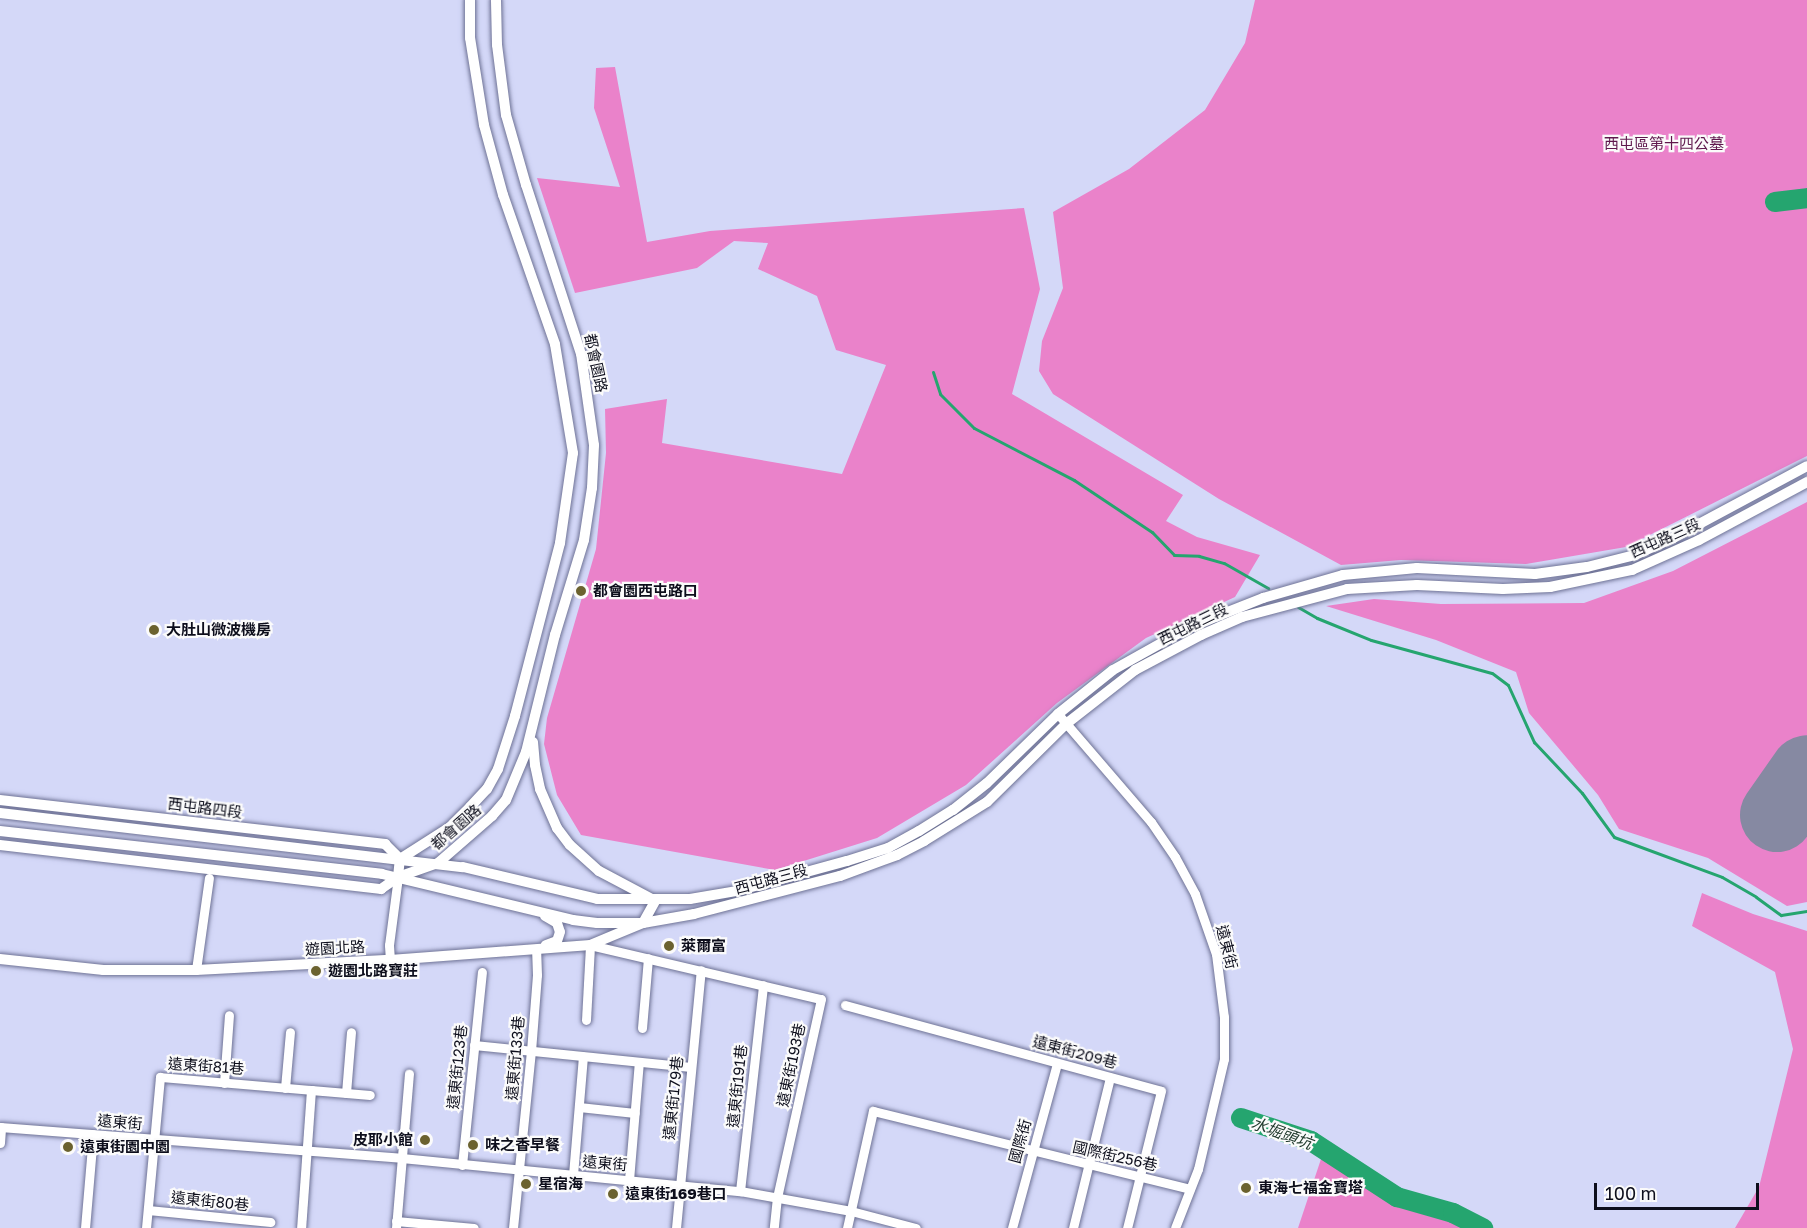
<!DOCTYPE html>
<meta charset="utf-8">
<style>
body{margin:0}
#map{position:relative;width:1807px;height:1228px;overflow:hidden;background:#d4d8f8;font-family:"Golos Text","Noto Sans TC",sans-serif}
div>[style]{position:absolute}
.green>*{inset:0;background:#ea82ca}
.stream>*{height:3px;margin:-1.5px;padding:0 1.5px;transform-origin:1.5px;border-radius:1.5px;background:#25a56f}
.river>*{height:20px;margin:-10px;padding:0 10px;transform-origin:10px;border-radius:10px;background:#25a56f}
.runway>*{height:74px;margin:-37px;padding:0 37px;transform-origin:37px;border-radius:37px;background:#8689a2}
.roads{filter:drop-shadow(0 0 2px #6e7295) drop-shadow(0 0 2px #6e7295)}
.minor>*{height:9px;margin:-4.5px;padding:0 4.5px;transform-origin:4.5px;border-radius:4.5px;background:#fff}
.tertiary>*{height:10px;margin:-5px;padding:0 5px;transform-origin:5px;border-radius:5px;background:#fff}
.dots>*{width:16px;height:16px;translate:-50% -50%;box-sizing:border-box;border:3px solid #fbfbfb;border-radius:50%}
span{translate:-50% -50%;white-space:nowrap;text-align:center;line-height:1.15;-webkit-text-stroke:4.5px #fbfbfb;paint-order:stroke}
.park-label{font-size:15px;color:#5f184d}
.street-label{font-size:15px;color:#0d0e1c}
.poi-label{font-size:15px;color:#0d0e1c;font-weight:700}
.left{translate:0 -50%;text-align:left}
.right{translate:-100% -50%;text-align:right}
.water-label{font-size:16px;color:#223b2e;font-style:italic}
.scale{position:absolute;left:1594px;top:1183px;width:165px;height:27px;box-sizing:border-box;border:3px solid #0d0e1c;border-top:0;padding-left:8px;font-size:18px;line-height:21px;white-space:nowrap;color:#0d0e1c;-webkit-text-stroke:4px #fbfbfb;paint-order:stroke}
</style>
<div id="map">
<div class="green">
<i style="clip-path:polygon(1255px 0,1807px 0,1807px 456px,1626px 547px,1526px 564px,1401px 560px,1341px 565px,1219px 499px,1053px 394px,1039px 371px,1042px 341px,1063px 288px,1053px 212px,1129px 169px,1205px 110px,1245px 43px)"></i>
<i style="clip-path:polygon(615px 67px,647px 242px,710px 231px,1024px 208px,1040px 289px,1012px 394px,1183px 495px,1166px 521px,1197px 537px,1260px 555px,1235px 597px,1146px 638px,1057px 703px,966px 785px,877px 838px,775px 870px,581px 835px,557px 795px,544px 744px,547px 718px,596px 549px,606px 453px,605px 409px,667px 399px,662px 443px,842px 474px,886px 365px,836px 350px,817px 296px,758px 269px,768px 243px,734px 241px,697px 268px,575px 293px,537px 178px,620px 187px,594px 108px,596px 68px)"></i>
<i style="clip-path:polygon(1807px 502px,1807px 902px,1787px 906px,1708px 858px,1619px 829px,1598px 795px,1529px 713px,1516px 672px,1436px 640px,1326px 606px,1374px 599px,1441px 604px,1584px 603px,1673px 571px)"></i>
<i style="clip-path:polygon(1702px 893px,1753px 914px,1807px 931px,1807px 1228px,1735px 1228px,1759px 1187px,1793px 1049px,1775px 972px,1692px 926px)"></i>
<i style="clip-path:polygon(1323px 1153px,1397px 1201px,1452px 1216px,1476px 1228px,1298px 1228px)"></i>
</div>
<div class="stream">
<i style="left:933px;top:372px;width:23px;rotate:72deg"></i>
<i style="left:940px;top:394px;width:48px;rotate:45deg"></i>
<i style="left:974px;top:428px;width:113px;rotate:27.5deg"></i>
<i style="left:1074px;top:480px;width:94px;rotate:33.7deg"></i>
<i style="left:1152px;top:532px;width:32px;rotate:46deg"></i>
<i style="left:1174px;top:555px;width:25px;rotate:2deg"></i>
<i style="left:1199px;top:556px;width:26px;rotate:16deg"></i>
<i style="left:1224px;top:563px;width:51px;rotate:29.6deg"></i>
<i style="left:1298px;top:607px;width:22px;rotate:30deg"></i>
<i style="left:1317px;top:618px;width:58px;rotate:22.2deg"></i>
<i style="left:1371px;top:640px;width:125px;rotate:15.3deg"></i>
<i style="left:1492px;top:673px;width:20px;rotate:37deg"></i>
<i style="left:1508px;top:685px;width:63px;rotate:65.5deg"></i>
<i style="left:1534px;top:742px;width:70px;rotate:46.7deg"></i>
<i style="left:1582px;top:793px;width:54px;rotate:54deg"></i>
<i style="left:1614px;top:837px;width:115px;rotate:20.3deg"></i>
<i style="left:1722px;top:877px;width:39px;rotate:30deg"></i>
<i style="left:1756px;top:897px;width:31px;rotate:36deg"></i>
<i style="left:1781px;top:915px;width:26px;rotate:-9deg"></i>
</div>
<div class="river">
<i style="left:1775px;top:202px;width:32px;rotate:-7deg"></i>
<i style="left:1241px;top:1118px;width:74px;rotate:18.2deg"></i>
<i style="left:1311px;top:1141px;width:103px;rotate:33.1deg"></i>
<i style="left:1397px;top:1197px;width:58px;rotate:15.9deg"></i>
<i style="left:1453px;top:1213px;width:34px;rotate:27deg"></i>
</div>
<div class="runway">
<i style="left:1777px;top:815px;width:52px;rotate:-55.1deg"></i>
</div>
<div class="roads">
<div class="minor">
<i style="left:1058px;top:714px;width:143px;rotate:49.3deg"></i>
<i style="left:1151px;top:822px;width:42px;rotate:55.6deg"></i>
<i style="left:1175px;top:857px;width:42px;rotate:61.6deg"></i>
<i style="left:1195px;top:894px;width:64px;rotate:70.7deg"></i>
<i style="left:1216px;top:954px;width:64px;rotate:82.8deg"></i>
<i style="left:1224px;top:1017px;width:42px;rotate:90deg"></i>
<i style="left:1224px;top:1059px;width:113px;rotate:103.3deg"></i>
<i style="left:1198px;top:1169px;width:63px;rotate:111.3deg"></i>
<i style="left:390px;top:960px;width:15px;rotate:-94deg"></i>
<i style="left:389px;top:945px;width:69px;rotate:-82.5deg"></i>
<i style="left:196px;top:970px;width:93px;rotate:-82deg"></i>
<i style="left:845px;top:1005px;width:327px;rotate:15.2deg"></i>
<i style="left:1161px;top:1091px;width:141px;rotate:103.9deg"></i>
<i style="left:586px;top:1020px;width:75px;rotate:-86.9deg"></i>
<i style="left:590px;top:945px;width:237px;rotate:13.2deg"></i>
<i style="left:821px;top:999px;width:203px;rotate:102.5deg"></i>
<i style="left:777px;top:1197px;width:31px;rotate:96deg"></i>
<i style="left:642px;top:1028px;width:70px;rotate:-85.1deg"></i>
<i style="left:474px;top:1045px;width:218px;rotate:5.8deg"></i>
<i style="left:224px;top:1083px;width:68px;rotate:-85.8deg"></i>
<i style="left:285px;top:1088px;width:56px;rotate:-84.9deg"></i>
<i style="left:311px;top:1090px;width:59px;rotate:4.8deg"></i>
<i style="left:346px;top:1093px;width:61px;rotate:-85.3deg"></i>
<i style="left:579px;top:1107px;width:56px;rotate:6.1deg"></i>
<i style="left:0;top:1127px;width:402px;rotate:4.4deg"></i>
<i style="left:401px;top:1158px;width:341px;rotate:5.6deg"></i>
<i style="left:740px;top:1191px;width:113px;rotate:10.2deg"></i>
<i style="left:851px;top:1211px;width:67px;rotate:14.7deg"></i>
<i style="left:0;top:1143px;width:16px;rotate:-86deg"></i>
<i style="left:462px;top:1165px;width:194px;rotate:-84.1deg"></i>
<i style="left:573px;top:1175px;width:119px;rotate:-85.2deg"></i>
<i style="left:629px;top:1180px;width:118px;rotate:-85.2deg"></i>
<i style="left:740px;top:1191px;width:207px;rotate:-83.6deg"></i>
<i style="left:148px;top:1210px;width:123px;rotate:5.6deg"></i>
<i style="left:396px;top:1221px;width:78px;rotate:5.1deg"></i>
<i style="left:85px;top:1228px;width:94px;rotate:-85.1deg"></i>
<i style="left:146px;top:1228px;width:152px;rotate:-84.7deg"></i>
<i style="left:160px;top:1077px;width:152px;rotate:4.9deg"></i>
<i style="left:311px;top:1090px;width:138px;rotate:94.1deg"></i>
<i style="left:396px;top:1228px;width:155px;rotate:-85.2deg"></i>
<i style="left:513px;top:1228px;width:178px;rotate:-84.2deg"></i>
<i style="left:531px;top:1051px;width:76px;rotate:-85.5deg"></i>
<i style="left:537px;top:975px;width:26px;rotate:-92deg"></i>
<i style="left:676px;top:1228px;width:259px;rotate:-84.5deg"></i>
<i style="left:847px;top:1228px;width:120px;rotate:-77.5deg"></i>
<i style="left:873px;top:1111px;width:326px;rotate:13.8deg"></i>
<i style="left:1012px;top:1228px;width:171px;rotate:-74.7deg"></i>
<i style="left:1073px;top:1228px;width:155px;rotate:-76.2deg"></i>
</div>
<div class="tertiary">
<i style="left:533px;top:742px;width:23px;rotate:85deg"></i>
<i style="left:535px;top:765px;width:25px;rotate:78deg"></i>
<i style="left:540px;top:789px;width:43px;rotate:66.4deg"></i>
<i style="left:557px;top:828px;width:21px;rotate:53deg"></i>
<i style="left:570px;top:845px;width:39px;rotate:42deg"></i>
<i style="left:599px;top:871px;width:58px;rotate:27.9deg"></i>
<i style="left:0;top:800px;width:388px;rotate:6.5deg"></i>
<i style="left:385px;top:844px;width:21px;rotate:45deg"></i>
<i style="left:0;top:813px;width:466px;rotate:6.7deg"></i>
<i style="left:463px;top:867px;width:138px;rotate:13.4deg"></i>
<i style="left:597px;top:899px;width:93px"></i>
<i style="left:690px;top:899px;width:48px;rotate:-9.7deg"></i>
<i style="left:737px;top:891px;width:114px;rotate:-15.3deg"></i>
<i style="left:847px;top:861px;width:43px;rotate:-17.6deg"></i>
<i style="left:888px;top:848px;width:35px;rotate:-29deg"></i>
<i style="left:919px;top:831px;width:40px;rotate:-32deg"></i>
<i style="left:953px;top:810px;width:43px;rotate:-38.5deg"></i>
<i style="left:987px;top:783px;width:99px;rotate:-44.2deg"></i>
<i style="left:1058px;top:714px;width:70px;rotate:-38.7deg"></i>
<i style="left:1113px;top:670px;width:88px;rotate:-29.2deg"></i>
<i style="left:1190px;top:627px;width:79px;rotate:-21.7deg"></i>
<i style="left:1263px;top:598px;width:83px;rotate:-16deg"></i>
<i style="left:1343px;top:575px;width:74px;rotate:-5.4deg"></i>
<i style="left:1417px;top:568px;width:118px;rotate:2.9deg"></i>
<i style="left:1535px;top:574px;width:52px;rotate:-7.7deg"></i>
<i style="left:1587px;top:567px;width:49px;rotate:-14deg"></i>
<i style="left:1635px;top:555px;width:42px;rotate:-24.1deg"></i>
<i style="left:1673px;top:538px;width:152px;rotate:-28.2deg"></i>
<i style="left:0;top:831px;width:384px;rotate:6.4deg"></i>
<i style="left:382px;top:874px;width:196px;rotate:13.5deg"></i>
<i style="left:573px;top:920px;width:24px;rotate:7deg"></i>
<i style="left:597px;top:923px;width:46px"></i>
<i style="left:643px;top:923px;width:52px;rotate:-10deg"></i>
<i style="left:694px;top:914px;width:151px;rotate:-14.6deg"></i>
<i style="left:840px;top:876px;width:61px;rotate:-20.2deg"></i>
<i style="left:897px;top:855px;width:30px;rotate:-27deg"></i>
<i style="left:924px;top:841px;width:74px;rotate:-31.8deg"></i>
<i style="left:987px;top:802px;width:111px;rotate:-44.6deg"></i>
<i style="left:1066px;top:724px;width:88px;rotate:-38deg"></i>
<i style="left:1135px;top:670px;width:75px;rotate:-27.9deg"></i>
<i style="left:1201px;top:635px;width:45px;rotate:-23.7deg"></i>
<i style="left:1242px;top:617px;width:109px;rotate:-14.9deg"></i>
<i style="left:1347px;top:589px;width:70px;rotate:-3.3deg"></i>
<i style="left:1417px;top:585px;width:86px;rotate:2.7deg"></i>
<i style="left:1503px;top:589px;width:47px;rotate:-2.4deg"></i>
<i style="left:1550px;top:587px;width:84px;rotate:-11.7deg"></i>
<i style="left:1632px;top:570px;width:73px;rotate:-24.1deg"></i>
<i style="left:1699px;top:540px;width:123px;rotate:-28.2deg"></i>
<i style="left:0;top:845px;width:384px;rotate:6.6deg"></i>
<i style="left:381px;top:889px;width:21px;rotate:-35deg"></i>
<i style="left:398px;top:877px;width:42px;rotate:-19.3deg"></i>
<i style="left:438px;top:863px;width:72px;rotate:-41deg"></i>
<i style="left:492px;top:816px;width:21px;rotate:-49deg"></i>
<i style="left:506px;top:800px;width:52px;rotate:-67.4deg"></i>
<i style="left:526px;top:752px;width:121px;rotate:-76.1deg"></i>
<i style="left:555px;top:635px;width:99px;rotate:-73deg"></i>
<i style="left:584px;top:540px;width:53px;rotate:-81.3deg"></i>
<i style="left:592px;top:488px;width:43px;rotate:-87.3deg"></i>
<i style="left:594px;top:445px;width:92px;rotate:-98.1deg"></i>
<i style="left:581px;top:354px;width:178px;rotate:-108deg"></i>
<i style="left:526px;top:185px;width:73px;rotate:-105.9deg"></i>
<i style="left:506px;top:115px;width:71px;rotate:-97.3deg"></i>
<i style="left:497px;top:45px;width:45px;rotate:-91.3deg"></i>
<i style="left:398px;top:877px;width:18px;rotate:-84deg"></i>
<i style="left:400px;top:859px;width:59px;rotate:-32.6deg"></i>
<i style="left:450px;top:827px;width:28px;rotate:-45deg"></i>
<i style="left:470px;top:807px;width:25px;rotate:-47deg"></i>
<i style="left:487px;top:789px;width:23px;rotate:-61deg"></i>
<i style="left:498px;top:769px;width:56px;rotate:-72.2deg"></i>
<i style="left:515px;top:716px;width:179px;rotate:-75.4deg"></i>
<i style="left:560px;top:543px;width:91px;rotate:-81.8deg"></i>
<i style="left:573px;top:453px;width:110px;rotate:-99.4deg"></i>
<i style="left:555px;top:344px;width:158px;rotate:-109.2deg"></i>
<i style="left:503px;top:195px;width:73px;rotate:-105.2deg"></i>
<i style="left:484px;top:125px;width:88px;rotate:-99.1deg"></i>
<i style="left:470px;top:38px;width:38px;rotate:-90deg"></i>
<i style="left:545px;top:916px;width:14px;rotate:30deg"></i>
<i style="left:557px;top:923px;width:9px;rotate:72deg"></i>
<i style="left:560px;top:932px;width:9px;rotate:108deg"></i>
<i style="left:557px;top:941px;width:12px;rotate:160deg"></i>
<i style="left:0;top:959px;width:104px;rotate:6.1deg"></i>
<i style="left:103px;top:970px;width:93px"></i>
<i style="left:196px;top:970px;width:194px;rotate:-3deg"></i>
<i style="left:390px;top:960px;width:201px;rotate:-4.3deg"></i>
<i style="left:590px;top:945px;width:57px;rotate:-22.5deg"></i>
<i style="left:643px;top:923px;width:25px;rotate:-61deg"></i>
</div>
</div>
<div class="dots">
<i style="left:581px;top:591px;background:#6b622f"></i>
<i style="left:154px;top:630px;background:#6b622f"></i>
<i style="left:669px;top:946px;background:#6b622f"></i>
<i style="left:316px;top:971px;background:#6b622f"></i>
<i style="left:425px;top:1140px;background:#6b622f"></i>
<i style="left:473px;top:1145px;background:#6b622f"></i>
<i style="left:68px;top:1147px;background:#6b622f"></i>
<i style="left:526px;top:1184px;background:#6b622f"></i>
<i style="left:1246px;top:1188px;background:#6b622f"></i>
<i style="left:613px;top:1194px;background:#6b622f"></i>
</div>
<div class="park-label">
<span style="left:1664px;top:144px">西屯區第十四公墓</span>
</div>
<div class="street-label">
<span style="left:596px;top:363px;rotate:78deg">都會園路</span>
<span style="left:1665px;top:538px;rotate:-24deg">西屯路三段</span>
<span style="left:1193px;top:624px;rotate:-26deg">西屯路三段</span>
<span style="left:205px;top:808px;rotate:7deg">西屯路四段</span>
<span style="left:456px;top:827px;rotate:-41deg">都會園路</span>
<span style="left:771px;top:879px;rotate:-15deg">西屯路三段</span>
<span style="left:1227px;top:947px;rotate:76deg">遠東街</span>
<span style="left:335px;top:948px;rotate:-3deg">遊園北路</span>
<span style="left:1075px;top:1052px;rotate:15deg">遠東街209巷</span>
<span style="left:515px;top:1058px;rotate:-85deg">遠東街133巷</span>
<span style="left:791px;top:1065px;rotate:-78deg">遠東街193巷</span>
<span style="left:206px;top:1066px;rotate:4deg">遠東街81巷</span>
<span style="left:457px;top:1067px;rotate:-84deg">遠東街123巷</span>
<span style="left:737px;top:1086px;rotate:-84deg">遠東街191巷</span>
<span style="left:673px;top:1098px;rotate:-84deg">遠東街179巷</span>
<span style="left:120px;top:1122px;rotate:5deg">遠東街</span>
<span style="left:1020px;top:1141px;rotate:-75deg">國際街</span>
<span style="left:1115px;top:1156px;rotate:13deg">國際街256巷</span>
<span style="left:605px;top:1163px;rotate:5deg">遠東街</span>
<span style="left:210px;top:1201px;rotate:6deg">遠東街80巷</span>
</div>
<div class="poi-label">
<span class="left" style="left:593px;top:591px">都會園西屯路口</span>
<span class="left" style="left:166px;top:630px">大肚山微波機房</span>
<span class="left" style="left:681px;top:946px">萊爾富</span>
<span class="left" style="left:328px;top:971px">遊園北路寶莊</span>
<span class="right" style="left:413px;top:1140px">皮耶小館</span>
<span class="left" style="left:485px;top:1145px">味之香早餐</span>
<span class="left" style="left:80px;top:1147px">遠東街園中園</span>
<span class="left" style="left:538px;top:1184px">星宿海</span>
<span class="left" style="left:1258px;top:1188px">東海七福金寶塔</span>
<span class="left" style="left:625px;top:1194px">遠東街169巷口</span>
</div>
<div class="water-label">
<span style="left:1282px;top:1133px;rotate:20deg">水堀頭坑</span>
</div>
<div class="scale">100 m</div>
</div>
